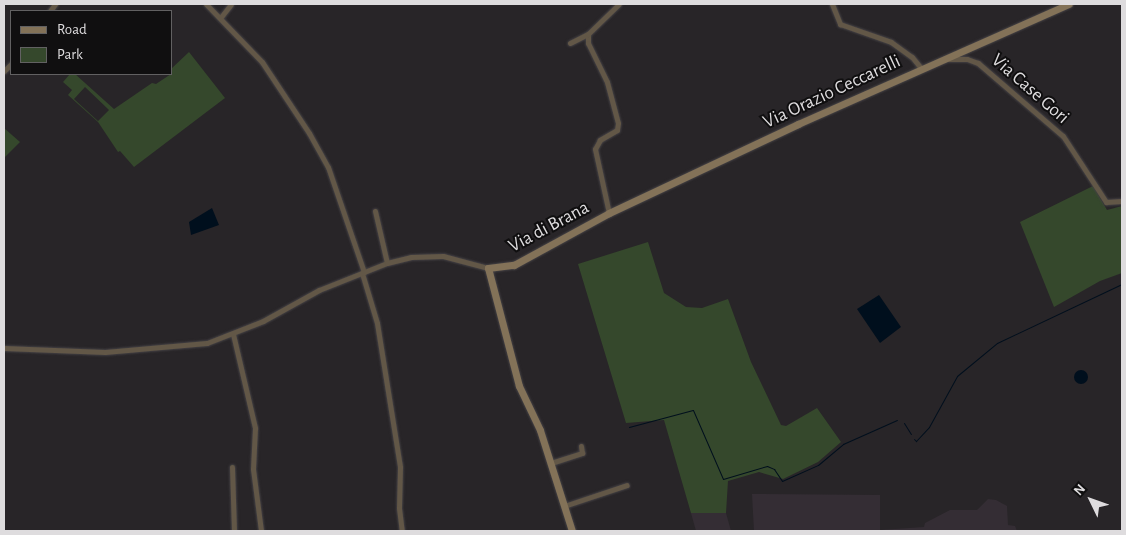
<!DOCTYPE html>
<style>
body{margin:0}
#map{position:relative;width:1126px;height:535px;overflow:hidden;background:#282528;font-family:"Alegreya Sans",sans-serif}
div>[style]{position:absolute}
.built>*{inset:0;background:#342d34}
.green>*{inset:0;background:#35482c}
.water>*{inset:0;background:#000f1d}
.round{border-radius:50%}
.stream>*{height:1px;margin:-0.5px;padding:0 0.5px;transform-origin:0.5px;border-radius:0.5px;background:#000f1d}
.roads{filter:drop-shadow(0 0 1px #454245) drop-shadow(0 0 1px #454245)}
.street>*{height:5px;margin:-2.5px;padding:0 2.5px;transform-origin:2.5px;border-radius:2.5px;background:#625747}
.secondary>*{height:7px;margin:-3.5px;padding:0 3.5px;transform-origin:3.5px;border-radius:3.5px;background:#837258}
span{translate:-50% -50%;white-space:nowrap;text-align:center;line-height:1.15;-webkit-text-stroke:4px #100f10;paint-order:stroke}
.street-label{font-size:19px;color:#dedcde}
.frame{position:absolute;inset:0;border:5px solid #dedcde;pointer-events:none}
.legend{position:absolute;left:10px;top:10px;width:162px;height:65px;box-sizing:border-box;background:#100f10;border:1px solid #626162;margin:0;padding:6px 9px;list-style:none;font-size:15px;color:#dedcde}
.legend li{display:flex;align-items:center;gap:10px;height:25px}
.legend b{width:25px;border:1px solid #626162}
.north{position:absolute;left:1066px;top:475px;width:50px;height:50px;-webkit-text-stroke:4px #100f10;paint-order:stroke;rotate:312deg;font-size:14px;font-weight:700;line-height:20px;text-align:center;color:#dedcde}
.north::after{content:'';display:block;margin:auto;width:18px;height:22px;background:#dedcde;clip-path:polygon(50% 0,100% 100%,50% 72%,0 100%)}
</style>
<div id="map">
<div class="built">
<i style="clip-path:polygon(752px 494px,880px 495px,880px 530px,924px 527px,925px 523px,950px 510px,977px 510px,988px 499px,996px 500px,1007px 506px,1008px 525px,1015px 526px,1017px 531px,754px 531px)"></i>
<i style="clip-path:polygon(691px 513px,726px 513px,731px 531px,696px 531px)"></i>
</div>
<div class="green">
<i style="clip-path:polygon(evenodd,189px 52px,225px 98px,134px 167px,120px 151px,118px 152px,98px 122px,68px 95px,72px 90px,63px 82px,70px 74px,75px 74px,114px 109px,152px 83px,156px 84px,171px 74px,171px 69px,189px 52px,85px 87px,109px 110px,98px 121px,74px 99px,85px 87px)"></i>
<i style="clip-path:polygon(4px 128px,20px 142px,4px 158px)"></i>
<i style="clip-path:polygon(1093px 186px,1107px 210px,1122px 206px,1122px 273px,1100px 281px,1054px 307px,1020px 222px)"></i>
<i style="clip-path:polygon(648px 242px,664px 293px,686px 307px,702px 308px,728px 299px,751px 362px,781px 425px,786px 426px,817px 408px,841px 442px,818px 462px,783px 479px,759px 472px,728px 481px,726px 513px,691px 513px,664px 420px,626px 423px,578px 264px)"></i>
</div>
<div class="water">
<i style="clip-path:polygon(212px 208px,219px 225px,191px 235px,189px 222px)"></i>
<i style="clip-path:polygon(879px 295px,901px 327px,880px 343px,857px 309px)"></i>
<i class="round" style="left:1074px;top:370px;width:14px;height:14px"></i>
</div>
<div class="stream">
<i style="left:904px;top:423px;width:13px;rotate:58deg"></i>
<i style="left:629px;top:427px;width:66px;rotate:-14.9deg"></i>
<i style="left:693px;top:410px;width:75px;rotate:66.5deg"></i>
<i style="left:723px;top:479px;width:46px;rotate:-16.5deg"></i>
<i style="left:767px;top:466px;width:8px;rotate:23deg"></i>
<i style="left:774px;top:469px;width:14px;rotate:56deg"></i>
<i style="left:782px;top:481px;width:39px;rotate:-24deg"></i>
<i style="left:818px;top:465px;width:33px;rotate:-40deg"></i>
<i style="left:843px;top:444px;width:59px;rotate:-24deg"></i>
<i style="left:914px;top:439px;width:3px;rotate:45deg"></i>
<i style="left:916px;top:441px;width:19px;rotate:-47deg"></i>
<i style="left:929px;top:427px;width:58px;rotate:-61.2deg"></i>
<i style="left:957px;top:376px;width:52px;rotate:-39.5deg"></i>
<i style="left:997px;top:343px;width:138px;rotate:-25.3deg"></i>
</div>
<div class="roads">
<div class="street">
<i style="left:206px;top:4px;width:81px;rotate:46deg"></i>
<i style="left:262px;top:62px;width:85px;rotate:56.5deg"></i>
<i style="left:309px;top:133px;width:39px;rotate:61deg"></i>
<i style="left:328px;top:167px;width:111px;rotate:71.1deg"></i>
<i style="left:832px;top:4px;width:22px;rotate:68deg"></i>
<i style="left:840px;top:24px;width:54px;rotate:19.4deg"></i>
<i style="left:891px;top:42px;width:26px;rotate:36deg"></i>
<i style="left:912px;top:57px;width:14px;rotate:51deg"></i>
<i style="left:50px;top:11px;width:9px;rotate:-54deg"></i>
<i style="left:221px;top:17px;width:16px;rotate:-52deg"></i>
<i style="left:588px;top:34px;width:9px;rotate:90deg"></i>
<i style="left:588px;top:43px;width:43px;rotate:64deg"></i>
<i style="left:607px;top:82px;width:42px;rotate:75deg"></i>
<i style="left:618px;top:123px;width:7px;rotate:98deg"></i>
<i style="left:617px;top:130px;width:20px;rotate:150deg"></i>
<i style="left:600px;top:140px;width:10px;rotate:119deg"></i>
<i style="left:595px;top:149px;width:66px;rotate:77.7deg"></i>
<i style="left:570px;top:43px;width:20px;rotate:-27deg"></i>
<i style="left:588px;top:34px;width:43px;rotate:-44.1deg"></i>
<i style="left:949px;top:59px;width:18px"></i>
<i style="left:967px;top:59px;width:12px;rotate:20deg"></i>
<i style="left:978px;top:63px;width:112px;rotate:40.7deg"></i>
<i style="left:1063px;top:136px;width:79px;rotate:56.9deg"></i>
<i style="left:1106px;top:202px;width:16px;rotate:-4deg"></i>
<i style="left:4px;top:71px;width:10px;rotate:-45deg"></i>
<i style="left:375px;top:211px;width:53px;rotate:77deg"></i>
<i style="left:362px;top:273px;width:52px;rotate:73.3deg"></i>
<i style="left:377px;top:323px;width:146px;rotate:80.9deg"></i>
<i style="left:400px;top:467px;width:41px;rotate:91.4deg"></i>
<i style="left:399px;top:508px;width:23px;rotate:83deg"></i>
<i style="left:233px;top:334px;width:97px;rotate:76.8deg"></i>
<i style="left:255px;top:428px;width:41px;rotate:92.8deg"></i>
<i style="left:253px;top:469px;width:63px;rotate:82.6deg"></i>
<i style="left:4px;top:348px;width:101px;rotate:2.3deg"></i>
<i style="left:105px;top:352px;width:102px;rotate:-5deg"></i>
<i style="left:207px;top:343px;width:60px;rotate:-21.4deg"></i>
<i style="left:263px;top:321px;width:64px;rotate:-29deg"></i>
<i style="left:319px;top:290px;width:73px;rotate:-21.7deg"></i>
<i style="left:387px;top:263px;width:25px;rotate:-14deg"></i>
<i style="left:411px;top:257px;width:32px;rotate:-2deg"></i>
<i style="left:443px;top:256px;width:47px;rotate:14.9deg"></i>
<i style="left:551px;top:463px;width:33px;rotate:-18deg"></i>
<i style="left:582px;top:453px;width:7px;rotate:-98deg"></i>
<i style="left:232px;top:467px;width:64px;rotate:88.2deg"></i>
<i style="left:564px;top:506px;width:66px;rotate:-18.4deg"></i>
</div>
<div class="secondary">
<i style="left:572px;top:531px;width:106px;rotate:-107.6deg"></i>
<i style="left:540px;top:430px;width:49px;rotate:-115.5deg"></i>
<i style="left:519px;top:386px;width:122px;rotate:-104.7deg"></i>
<i style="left:488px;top:268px;width:26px;rotate:-7deg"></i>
<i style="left:514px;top:265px;width:108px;rotate:-28.7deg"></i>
<i style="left:609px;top:213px;width:209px;rotate:-25.2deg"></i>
<i style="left:798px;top:124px;width:296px;rotate:-23.9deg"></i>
</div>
</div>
<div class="street-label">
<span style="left:1030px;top:89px;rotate:41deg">Via Case Gori</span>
<span style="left:832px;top:92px;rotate:-25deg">Via Orazio Ceccarelli</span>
<span style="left:549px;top:227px;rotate:-28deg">Via di Brana</span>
</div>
<div class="frame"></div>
<ul class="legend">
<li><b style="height:6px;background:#837258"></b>Road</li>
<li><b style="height:14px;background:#35482c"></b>Park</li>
</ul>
<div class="north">N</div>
</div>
